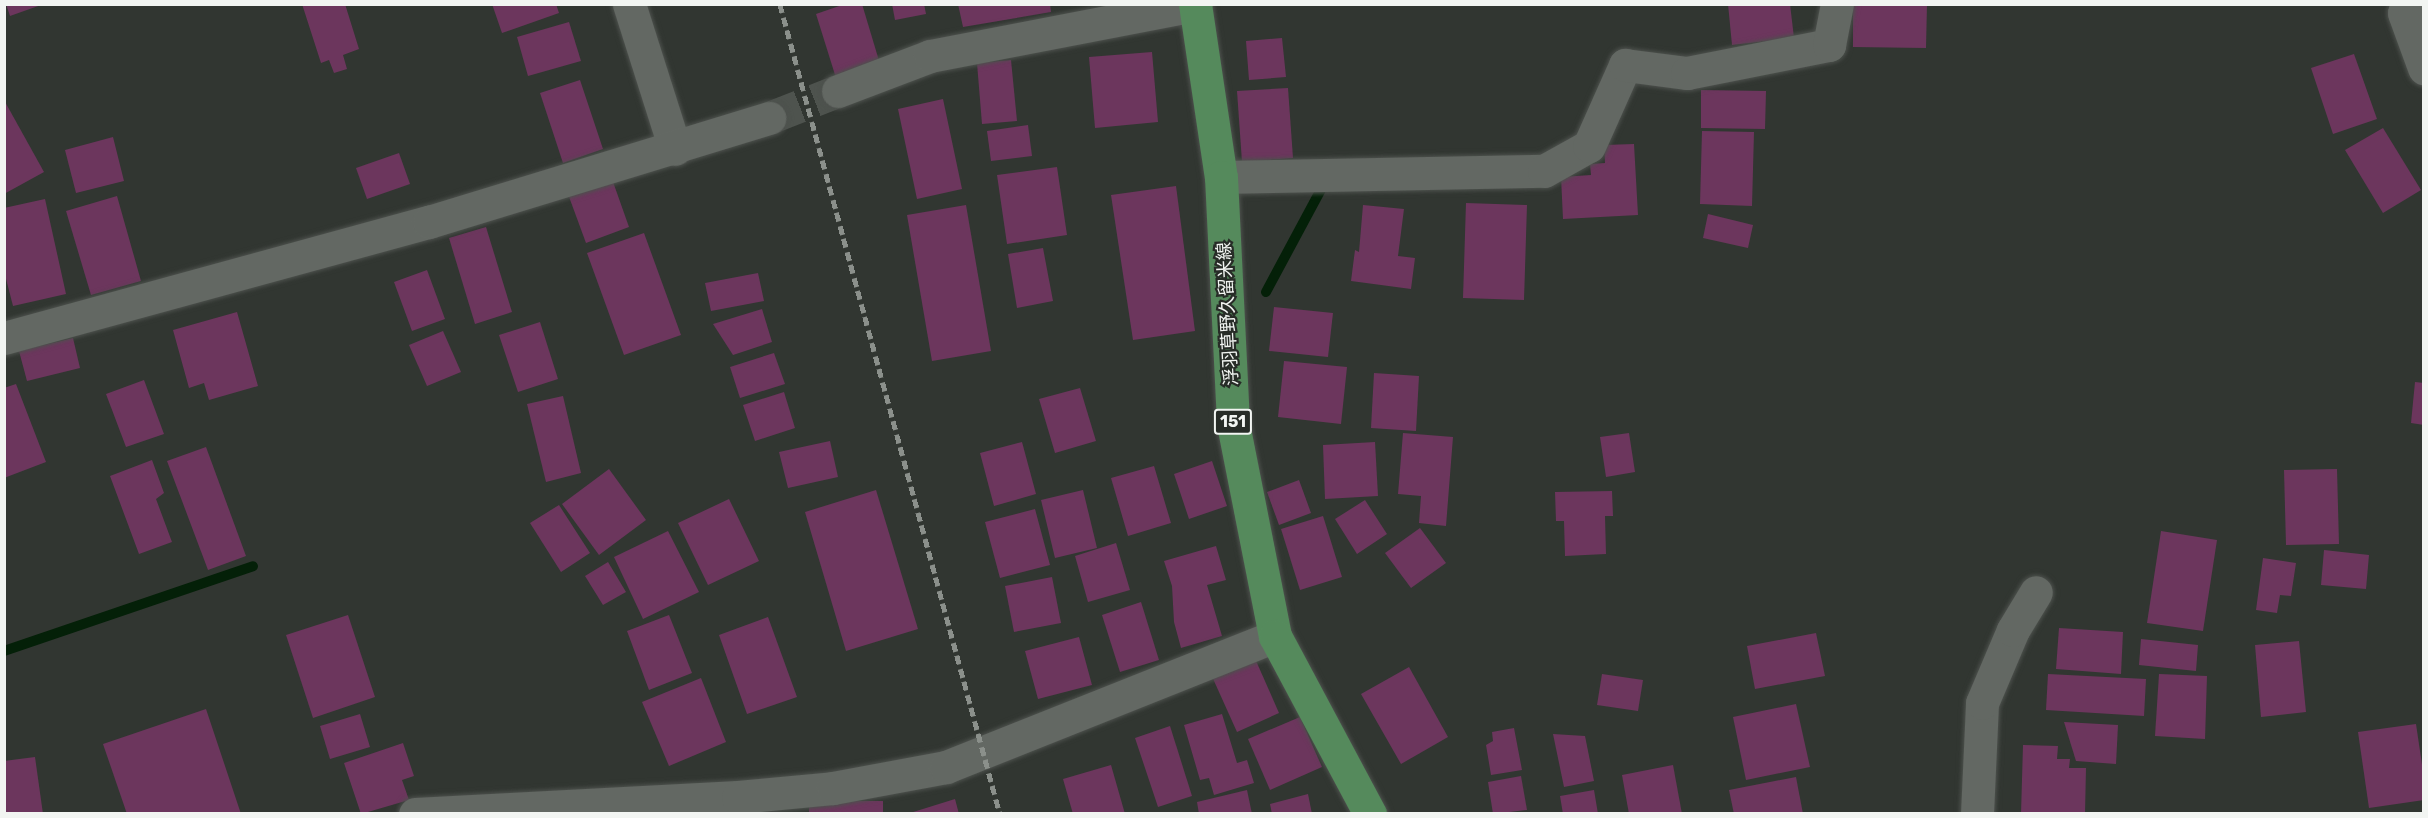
<!DOCTYPE html>
<meta charset="utf-8">
<style>
body{margin:0}
#map{position:relative;width:2428px;height:818px;overflow:hidden;background:#313631;font-family:Rubik,"Noto Sans JP",sans-serif}
div>[style]{position:absolute}
.stream>*{height:10px;margin:-5px;padding:0 5px;transform-origin:5px;border-radius:5px;background:#042008}
.building>*{inset:0;background:#6c365d}
.minor-tunnel>*{height:33px;margin-top:-16.5px;transform-origin:0;background:repeating-linear-gradient(90deg,#4e534e 0 33px,transparent 0 49px)}
.roads{filter:drop-shadow(0 0 2px #4d514d) drop-shadow(0 0 2px #4d514d)}
.minor>*{height:33px;margin:-16.5px;padding:0 16.5px;transform-origin:16.5px;border-radius:16.5px;background:#636863}
.primary>*{height:33px;margin:-16.5px;padding:0 16.5px;transform-origin:16.5px;border-radius:16.5px;background:#558a5c}
.rail>*{height:4.5px;margin-top:-2.25px;transform-origin:0;background:repeating-linear-gradient(90deg,#8b908b 0 9px,transparent 0 13.5px)}
span{translate:-50% -50%;white-space:nowrap;text-align:center;line-height:1.15;-webkit-text-stroke:4.5px #272c27;paint-order:stroke}
.shield-label span{padding:2px 4px;background:#272c27;border:2px solid;border-radius:4px;-webkit-text-stroke-width:0}
.shield-label{font-size:16px;color:#f2f5f2;font-weight:700}
.street-label{font-size:18px;color:#f2f5f2}
.frame{position:absolute;inset:0;border:6px solid #f2f5f2;pointer-events:none}
</style>
<div id="map">
<div class="stream">
<i style="left:1266px;top:292px;width:127px;rotate:-61.8deg"></i>
<i style="left:4px;top:651px;width:263px;rotate:-18.8deg"></i>
</div>
<div class="building">
<i style="clip-path:polygon(6px 4px,41px 4px,41px 5px,10px 16px)"></i>
<i style="clip-path:polygon(302px 4px,345px 4px,359px 49px,343px 55px,347px 69px,334px 73px,329px 60px,321px 63px)"></i>
<i style="clip-path:polygon(492px 4px,556px 4px,559px 13px,502px 33px)"></i>
<i style="clip-path:polygon(845px 4px,862px 4px,880px 64px,836px 78px,816px 14px)"></i>
<i style="clip-path:polygon(892px 4px,924px 4px,926px 14px,895px 20px)"></i>
<i style="clip-path:polygon(958px 4px,1050px 4px,1051px 12px,963px 27px)"></i>
<i style="clip-path:polygon(1728px 4px,1790px 4px,1794px 38px,1732px 45px)"></i>
<i style="clip-path:polygon(1853px 4px,1927px 4px,1926px 48px,1853px 47px)"></i>
<i style="clip-path:polygon(569px 22px,581px 61px,528px 76px,517px 37px)"></i>
<i style="clip-path:polygon(1282px 38px,1286px 77px,1249px 80px,1246px 41px)"></i>
<i style="clip-path:polygon(1152px 52px,1158px 122px,1095px 128px,1089px 57px)"></i>
<i style="clip-path:polygon(2354px 54px,2377px 119px,2333px 134px,2311px 68px)"></i>
<i style="clip-path:polygon(1011px 60px,1017px 121px,982px 124px,977px 63px)"></i>
<i style="clip-path:polygon(580px 80px,603px 149px,563px 163px,540px 93px)"></i>
<i style="clip-path:polygon(1288px 88px,1293px 158px,1242px 162px,1237px 91px)"></i>
<i style="clip-path:polygon(1701px 90px,1766px 91px,1765px 129px,1701px 128px)"></i>
<i style="clip-path:polygon(943px 99px,962px 189px,917px 199px,898px 109px)"></i>
<i style="clip-path:polygon(4px 100px,44px 172px,4px 194px)"></i>
<i style="clip-path:polygon(1028px 125px,1032px 156px,991px 161px,987px 131px)"></i>
<i style="clip-path:polygon(2383px 128px,2421px 190px,2383px 213px,2345px 150px)"></i>
<i style="clip-path:polygon(1702px 131px,1754px 132px,1752px 206px,1700px 204px)"></i>
<i style="clip-path:polygon(113px 137px,124px 181px,76px 193px,65px 150px)"></i>
<i style="clip-path:polygon(1634px 144px,1638px 215px,1563px 219px,1561px 177px,1591px 175px,1590px 164px,1605px 163px,1604px 145px)"></i>
<i style="clip-path:polygon(399px 153px,410px 184px,367px 199px,356px 168px)"></i>
<i style="clip-path:polygon(1057px 167px,1067px 235px,1007px 244px,997px 175px)"></i>
<i style="clip-path:polygon(612px 179px,629px 227px,586px 243px,568px 194px)"></i>
<i style="clip-path:polygon(1176px 186px,1195px 331px,1133px 340px,1111px 195px)"></i>
<i style="clip-path:polygon(117px 196px,141px 281px,91px 295px,66px 211px)"></i>
<i style="clip-path:polygon(45px 199px,66px 294px,13px 306px,4px 271px,4px 208px)"></i>
<i style="clip-path:polygon(1466px 203px,1527px 205px,1524px 300px,1463px 298px)"></i>
<i style="clip-path:polygon(966px 205px,991px 351px,932px 361px,907px 215px)"></i>
<i style="clip-path:polygon(1363px 205px,1404px 209px,1398px 256px,1415px 258px,1411px 289px,1351px 281px,1355px 250px,1359px 252px)"></i>
<i style="clip-path:polygon(1708px 214px,1753px 225px,1748px 248px,1703px 238px)"></i>
<i style="clip-path:polygon(486px 227px,512px 312px,475px 324px,449px 238px)"></i>
<i style="clip-path:polygon(644px 233px,681px 335px,624px 355px,587px 253px)"></i>
<i style="clip-path:polygon(1043px 248px,1053px 301px,1017px 308px,1008px 254px)"></i>
<i style="clip-path:polygon(427px 270px,445px 319px,412px 331px,394px 282px)"></i>
<i style="clip-path:polygon(758px 273px,764px 301px,711px 311px,705px 283px)"></i>
<i style="clip-path:polygon(1274px 307px,1333px 313px,1328px 357px,1269px 351px)"></i>
<i style="clip-path:polygon(762px 309px,772px 342px,733px 355px,713px 324px)"></i>
<i style="clip-path:polygon(237px 312px,258px 386px,209px 400px,204px 383px,189px 388px,173px 330px)"></i>
<i style="clip-path:polygon(540px 322px,558px 379px,518px 392px,499px 335px)"></i>
<i style="clip-path:polygon(443px 331px,461px 372px,427px 386px,409px 345px)"></i>
<i style="clip-path:polygon(73px 338px,80px 368px,27px 381px,19px 351px)"></i>
<i style="clip-path:polygon(774px 353px,785px 384px,740px 398px,730px 367px)"></i>
<i style="clip-path:polygon(1284px 361px,1347px 367px,1341px 424px,1278px 417px)"></i>
<i style="clip-path:polygon(1374px 373px,1419px 376px,1416px 431px,1371px 428px)"></i>
<i style="clip-path:polygon(144px 380px,164px 434px,126px 447px,106px 394px)"></i>
<i style="clip-path:polygon(2415px 382px,2424px 383px,2424px 425px,2411px 423px)"></i>
<i style="clip-path:polygon(16px 384px,46px 462px,4px 478px,4px 388px)"></i>
<i style="clip-path:polygon(1080px 388px,1096px 441px,1055px 453px,1039px 399px)"></i>
<i style="clip-path:polygon(784px 392px,795px 428px,755px 441px,743px 405px)"></i>
<i style="clip-path:polygon(563px 396px,581px 473px,546px 482px,527px 404px)"></i>
<i style="clip-path:polygon(1403px 433px,1453px 437px,1446px 526px,1419px 523px,1421px 496px,1398px 494px)"></i>
<i style="clip-path:polygon(1629px 433px,1635px 472px,1606px 477px,1600px 437px)"></i>
<i style="clip-path:polygon(830px 441px,838px 477px,788px 488px,779px 452px)"></i>
<i style="clip-path:polygon(1022px 442px,1036px 494px,994px 506px,980px 453px)"></i>
<i style="clip-path:polygon(1375px 442px,1378px 496px,1325px 499px,1323px 445px)"></i>
<i style="clip-path:polygon(206px 447px,246px 556px,208px 570px,167px 461px)"></i>
<i style="clip-path:polygon(152px 460px,164px 493px,156px 499px,172px 542px,139px 554px,110px 476px)"></i>
<i style="clip-path:polygon(1212px 461px,1227px 506px,1189px 519px,1174px 474px)"></i>
<i style="clip-path:polygon(1154px 466px,1171px 523px,1128px 536px,1111px 478px)"></i>
<i style="clip-path:polygon(609px 469px,646px 520px,599px 555px,562px 504px)"></i>
<i style="clip-path:polygon(2337px 469px,2339px 544px,2286px 545px,2284px 470px)"></i>
<i style="clip-path:polygon(1299px 480px,1311px 513px,1279px 525px,1267px 492px)"></i>
<i style="clip-path:polygon(876px 490px,918px 629px,846px 651px,805px 512px)"></i>
<i style="clip-path:polygon(1083px 490px,1097px 548px,1055px 558px,1041px 500px)"></i>
<i style="clip-path:polygon(1612px 491px,1613px 516px,1605px 516px,1606px 554px,1565px 556px,1564px 521px,1556px 521px,1555px 492px)"></i>
<i style="clip-path:polygon(729px 499px,759px 561px,708px 585px,678px 523px)"></i>
<i style="clip-path:polygon(1365px 500px,1387px 534px,1357px 554px,1335px 519px)"></i>
<i style="clip-path:polygon(559px 505px,590px 553px,561px 572px,530px 523px)"></i>
<i style="clip-path:polygon(1035px 509px,1050px 565px,1000px 578px,985px 522px)"></i>
<i style="clip-path:polygon(1323px 516px,1342px 577px,1300px 590px,1281px 529px)"></i>
<i style="clip-path:polygon(1420px 528px,1446px 563px,1411px 588px,1385px 553px)"></i>
<i style="clip-path:polygon(668px 531px,699px 592px,643px 619px,614px 557px)"></i>
<i style="clip-path:polygon(2161px 531px,2217px 540px,2203px 631px,2147px 623px)"></i>
<i style="clip-path:polygon(1116px 543px,1130px 590px,1088px 602px,1075px 556px)"></i>
<i style="clip-path:polygon(1216px 546px,1226px 580px,1207px 585px,1222px 636px,1181px 648px,1174px 622px,1172px 586px,1164px 561px)"></i>
<i style="clip-path:polygon(2324px 550px,2369px 555px,2366px 589px,2321px 585px)"></i>
<i style="clip-path:polygon(2263px 558px,2296px 563px,2291px 596px,2280px 595px,2277px 613px,2256px 610px)"></i>
<i style="clip-path:polygon(608px 562px,626px 592px,603px 605px,585px 576px)"></i>
<i style="clip-path:polygon(1052px 577px,1061px 623px,1014px 632px,1005px 586px)"></i>
<i style="clip-path:polygon(1141px 602px,1159px 660px,1120px 672px,1102px 615px)"></i>
<i style="clip-path:polygon(348px 615px,375px 697px,313px 718px,286px 635px)"></i>
<i style="clip-path:polygon(669px 615px,692px 673px,649px 690px,627px 631px)"></i>
<i style="clip-path:polygon(768px 617px,797px 697px,747px 714px,719px 635px)"></i>
<i style="clip-path:polygon(2059px 628px,2123px 632px,2121px 674px,2056px 669px)"></i>
<i style="clip-path:polygon(1816px 633px,1825px 676px,1755px 689px,1747px 646px)"></i>
<i style="clip-path:polygon(1079px 637px,1092px 685px,1038px 699px,1025px 651px)"></i>
<i style="clip-path:polygon(2141px 639px,2198px 645px,2196px 671px,2139px 665px)"></i>
<i style="clip-path:polygon(2299px 641px,2306px 712px,2261px 717px,2255px 645px)"></i>
<i style="clip-path:polygon(1253px 654px,1279px 713px,1237px 732px,1210px 672px)"></i>
<i style="clip-path:polygon(1409px 667px,1448px 737px,1401px 764px,1361px 694px)"></i>
<i style="clip-path:polygon(1602px 674px,1643px 680px,1638px 711px,1597px 705px)"></i>
<i style="clip-path:polygon(2048px 674px,2146px 679px,2144px 716px,2046px 710px)"></i>
<i style="clip-path:polygon(2159px 674px,2207px 676px,2205px 739px,2155px 736px)"></i>
<i style="clip-path:polygon(701px 678px,726px 742px,669px 766px,642px 702px)"></i>
<i style="clip-path:polygon(1796px 704px,1810px 767px,1746px 780px,1733px 717px)"></i>
<i style="clip-path:polygon(206px 709px,241px 814px,127px 814px,103px 744px)"></i>
<i style="clip-path:polygon(360px 714px,370px 747px,330px 759px,320px 726px)"></i>
<i style="clip-path:polygon(1222px 714px,1237px 763px,1247px 760px,1254px 783px,1214px 795px,1209px 778px,1200px 780px,1184px 725px)"></i>
<i style="clip-path:polygon(1300px 717px,1322px 767px,1270px 790px,1248px 739px)"></i>
<i style="clip-path:polygon(2064px 722px,2118px 725px,2116px 764px,2076px 761px)"></i>
<i style="clip-path:polygon(2416px 724px,2424px 778px,2424px 800px,2369px 808px,2358px 732px)"></i>
<i style="clip-path:polygon(1170px 726px,1192px 796px,1158px 807px,1135px 738px)"></i>
<i style="clip-path:polygon(1514px 728px,1522px 770px,1491px 775px,1486px 745px,1493px 741px,1492px 732px)"></i>
<i style="clip-path:polygon(1553px 734px,1585px 736px,1594px 781px,1564px 787px)"></i>
<i style="clip-path:polygon(403px 743px,414px 776px,402px 780px,409px 800px,361px 814px,344px 763px)"></i>
<i style="clip-path:polygon(2023px 745px,2058px 746px,2057px 759px,2070px 759px,2069px 768px,2086px 768px,2085px 814px,2021px 814px)"></i>
<i style="clip-path:polygon(35px 757px,43px 814px,4px 814px,4px 761px)"></i>
<i style="clip-path:polygon(1111px 765px,1125px 814px,1073px 814px,1063px 779px)"></i>
<i style="clip-path:polygon(1673px 765px,1682px 814px,1629px 814px,1622px 775px)"></i>
<i style="clip-path:polygon(1521px 776px,1527px 810px,1493px 814px,1488px 782px)"></i>
<i style="clip-path:polygon(1796px 777px,1803px 814px,1734px 814px,1729px 790px)"></i>
<i style="clip-path:polygon(1247px 790px,1252px 814px,1199px 814px,1197px 802px)"></i>
<i style="clip-path:polygon(1594px 790px,1598px 814px,1563px 814px,1560px 796px)"></i>
<i style="clip-path:polygon(1308px 794px,1312px 814px,1272px 814px,1270px 804px)"></i>
<i style="clip-path:polygon(955px 799px,959px 814px,910px 814px,910px 813px)"></i>
<i style="clip-path:polygon(809px 801px,883px 801px,883px 814px,809px 814px)"></i>
</div>
<div class="minor-tunnel">
<i style="left:769px;top:118px;width:74px;rotate:-21.4deg"></i>
</div>
<div class="roads">
<div class="minor">
<i style="left:629px;top:4px;width:152px;rotate:72.4deg"></i>
<i style="left:2424px;top:6px;width:21px;rotate:161deg"></i>
<i style="left:2404px;top:13px;width:59px;rotate:70deg"></i>
<i style="left:838px;top:91px;width:98px;rotate:-20.8deg"></i>
<i style="left:930px;top:56px;width:270px;rotate:-10.9deg"></i>
<i style="left:1221px;top:177px;width:323px;rotate:-1.1deg"></i>
<i style="left:1544px;top:171px;width:51px;rotate:-29.1deg"></i>
<i style="left:1589px;top:146px;width:89px;rotate:-66deg"></i>
<i style="left:1625px;top:65px;width:63px;rotate:7.4deg"></i>
<i style="left:1687px;top:73px;width:145px;rotate:-11.2deg"></i>
<i style="left:1829px;top:45px;width:42px;rotate:-79deg"></i>
<i style="left:4px;top:338px;width:441px;rotate:-15.3deg"></i>
<i style="left:429px;top:222px;width:356px;rotate:-17deg"></i>
<i style="left:415px;top:814px;width:323px;rotate:-3deg"></i>
<i style="left:738px;top:797px;width:95px;rotate:-5.4deg"></i>
<i style="left:833px;top:788px;width:115px;rotate:-10.5deg"></i>
<i style="left:946px;top:767px;width:354px;rotate:-21.7deg"></i>
<i style="left:1977px;top:814px;width:111px;rotate:-87.4deg"></i>
<i style="left:1982px;top:703px;width:79px;rotate:-67deg"></i>
<i style="left:2013px;top:630px;width:44px;rotate:-58.8deg"></i>
</div>
<div class="primary">
<i style="left:1195px;top:4px;width:175px;rotate:81.5deg"></i>
<i style="left:1221px;top:177px;width:247px;rotate:87.2deg"></i>
<i style="left:1233px;top:424px;width:216px;rotate:78.8deg"></i>
<i style="left:1275px;top:636px;width:202px;rotate:61.9deg"></i>
</div>
</div>
<div class="rail">
<i style="left:780px;top:4px;width:839px;rotate:74.8deg"></i>
</div>
<div class="shield-label">
<span style="left:1233px;top:422px">151</span>
</div>
<div class="street-label">
<span style="left:1228px;top:314px;rotate:-93deg">浮羽草野久留米線</span>
</div>
<div class="frame"></div>
</div>
